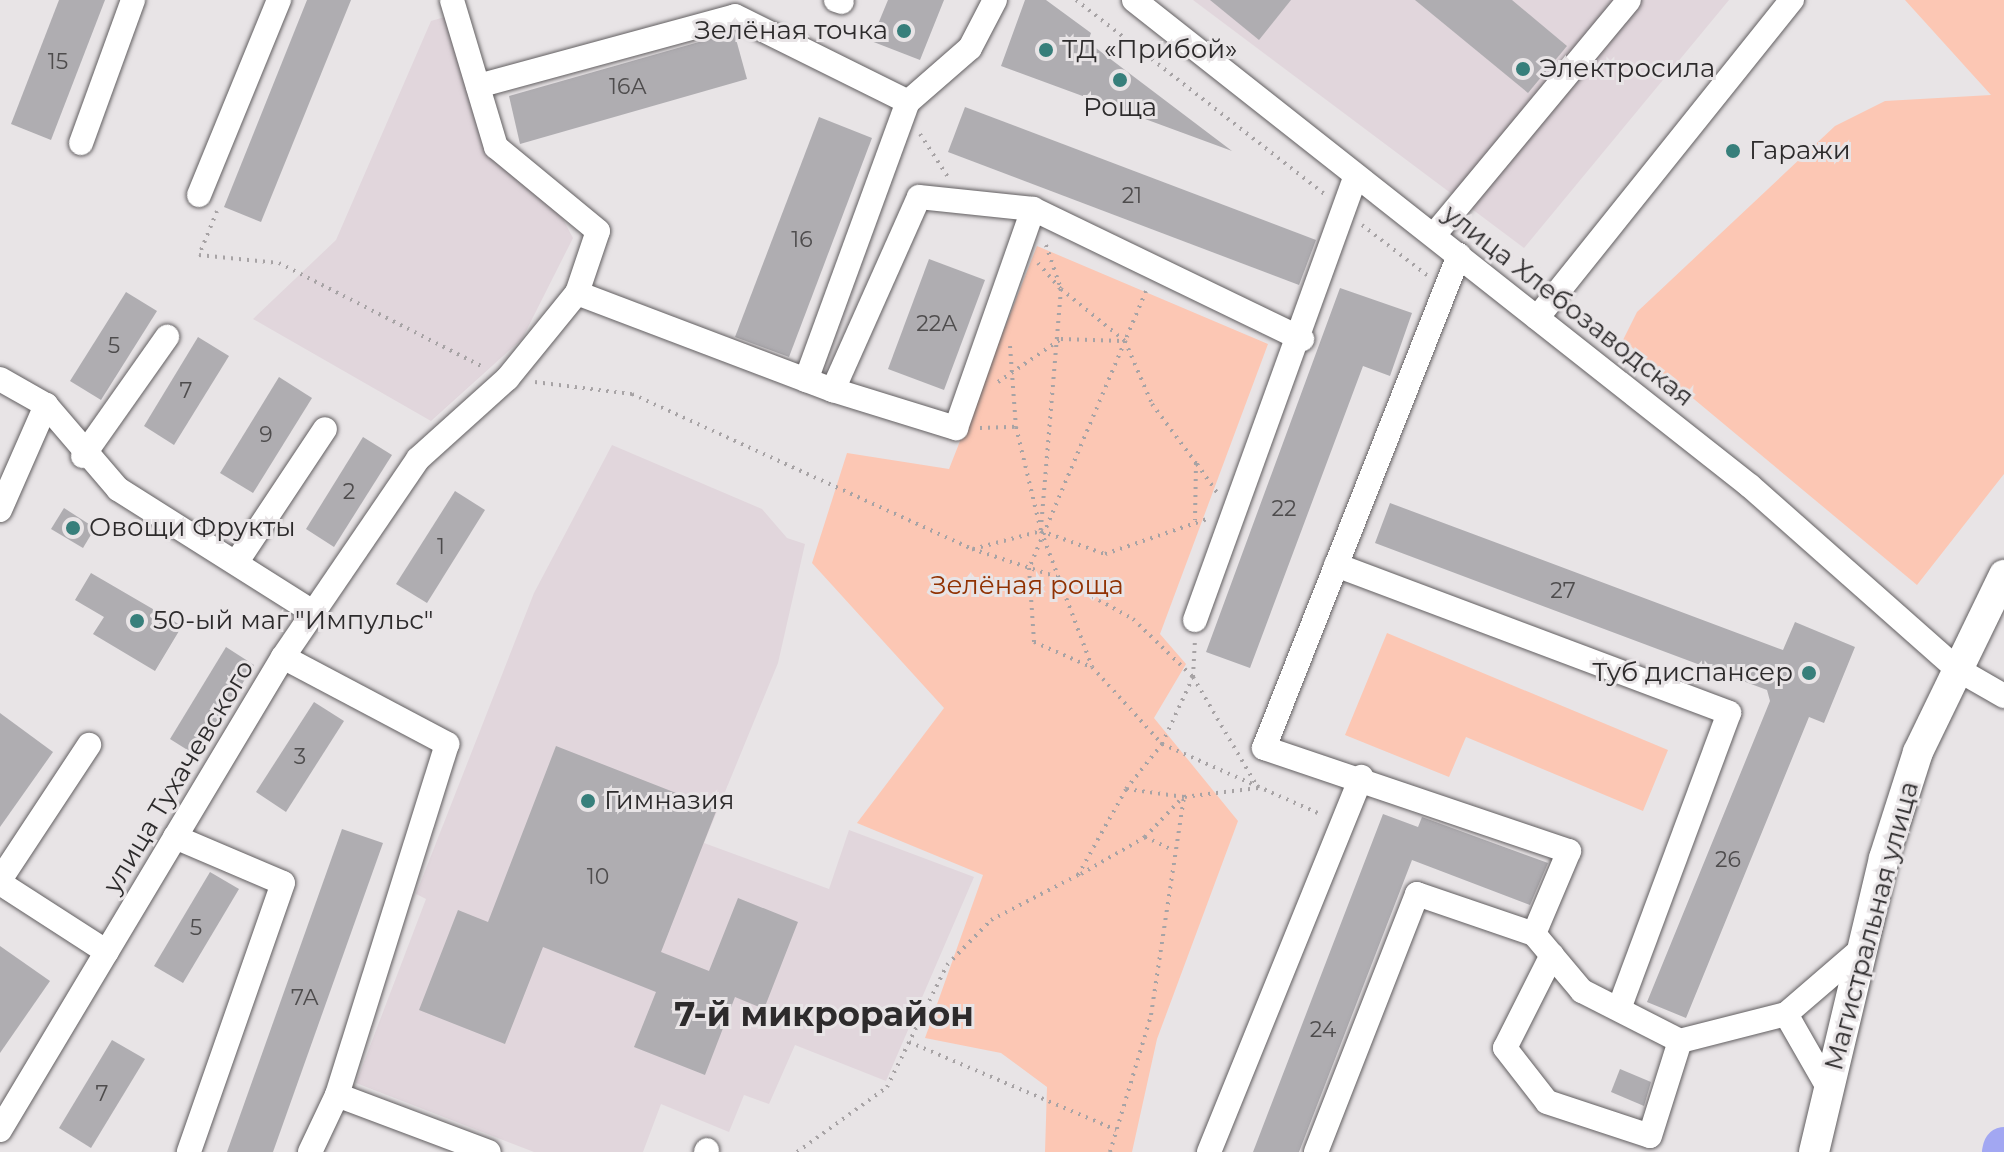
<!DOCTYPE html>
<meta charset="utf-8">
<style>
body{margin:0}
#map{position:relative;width:2004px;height:1152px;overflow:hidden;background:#e8e4e6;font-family:Montserrat,sans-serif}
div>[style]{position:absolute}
.built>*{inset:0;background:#e1d6dc}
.green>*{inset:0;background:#fcc7b4}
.river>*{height:42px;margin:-21px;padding:0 21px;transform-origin:21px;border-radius:21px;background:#a2a7f2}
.building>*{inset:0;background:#afadb1}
.path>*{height:4px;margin-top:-2px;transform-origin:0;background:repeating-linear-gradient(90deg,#a7a3a5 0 2px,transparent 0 8px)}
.roads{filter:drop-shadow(0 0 2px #625f61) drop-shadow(0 0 2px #625f61)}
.minor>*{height:24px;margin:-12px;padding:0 12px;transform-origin:12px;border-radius:12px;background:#fff}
.major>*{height:30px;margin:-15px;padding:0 15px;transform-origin:15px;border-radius:15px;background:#fff}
.dots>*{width:22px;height:22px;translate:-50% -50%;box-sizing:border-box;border:4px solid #e8e4e6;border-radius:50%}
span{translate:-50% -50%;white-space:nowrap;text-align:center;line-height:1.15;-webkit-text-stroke:6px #e8e4e6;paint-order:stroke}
.number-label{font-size:22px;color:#4e4c4d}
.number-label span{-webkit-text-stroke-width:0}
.poi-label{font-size:26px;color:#2d2b2c}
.right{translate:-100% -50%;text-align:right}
.left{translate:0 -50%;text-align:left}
.street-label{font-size:26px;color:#2d2b2c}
.park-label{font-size:26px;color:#913203}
.district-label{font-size:34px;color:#2d2b2c;font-weight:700}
</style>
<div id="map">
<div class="built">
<i style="clip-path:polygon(1193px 0,1729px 0,1524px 248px)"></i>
<i style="clip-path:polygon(458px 13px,504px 169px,551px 197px,573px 238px,522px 339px,431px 421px,253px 319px,336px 240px,431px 21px)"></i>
<i style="clip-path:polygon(612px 445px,762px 509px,787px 538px,805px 544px,778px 663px,704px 843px,829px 889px,849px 830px,974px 877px,886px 1081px,795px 1045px,769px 1104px,744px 1095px,729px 1132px,661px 1104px,643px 1152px,534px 1152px,356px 1083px,426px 899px,416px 894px,534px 593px)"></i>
</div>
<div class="green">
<i style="clip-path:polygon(1905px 0,2004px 0,2004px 474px,1917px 585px,1623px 340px,1637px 312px,1835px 126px,1885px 101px,1991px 95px)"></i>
<i style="clip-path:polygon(1037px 246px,1268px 344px,1160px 634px,1186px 664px,1154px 718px,1238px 821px,1157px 1039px,1132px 1152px,1045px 1152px,1047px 1087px,1001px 1053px,925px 1038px,983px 875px,857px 823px,944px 708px,812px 563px,847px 453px,949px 469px)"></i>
<i style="clip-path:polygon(1387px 633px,1668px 750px,1643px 811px,1466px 737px,1449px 777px,1345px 735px)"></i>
</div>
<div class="river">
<i style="left:2003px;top:1152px;width:4px;rotate:-76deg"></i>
</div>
<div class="building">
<i style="clip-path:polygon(59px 0,105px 0,51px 140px,11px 124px)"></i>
<i style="clip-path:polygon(307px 0,351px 0,261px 222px,224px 207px)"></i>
<i style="clip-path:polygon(888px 0,944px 0,920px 60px,871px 41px)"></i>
<i style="clip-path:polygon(1025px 0,1046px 0,1091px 33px,1088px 42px,1232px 151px,1001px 66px)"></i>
<i style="clip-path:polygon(1210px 0,1291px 0,1259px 40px)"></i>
<i style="clip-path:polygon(1415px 0,1512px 0,1567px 46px,1528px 93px)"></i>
<i style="clip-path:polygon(734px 32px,747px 79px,520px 144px,509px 96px)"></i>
<i style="clip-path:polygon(965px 107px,1316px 240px,1299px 285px,948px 152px)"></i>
<i style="clip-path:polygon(819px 117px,872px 138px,789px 357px,735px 337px)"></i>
<i style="clip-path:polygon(929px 259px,985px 280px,944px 390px,888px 369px)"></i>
<i style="clip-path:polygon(1340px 288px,1412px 313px,1390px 376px,1363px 366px,1250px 668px,1206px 652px)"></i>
<i style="clip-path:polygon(126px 292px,157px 311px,101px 400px,70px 381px)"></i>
<i style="clip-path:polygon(198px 337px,229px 356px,174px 445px,144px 426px)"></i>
<i style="clip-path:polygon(279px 377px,312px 398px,253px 493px,220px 473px)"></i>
<i style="clip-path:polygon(363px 437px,392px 455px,334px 547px,306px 529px)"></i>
<i style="clip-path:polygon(455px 491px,485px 510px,427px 603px,396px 584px)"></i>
<i style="clip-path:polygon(1390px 503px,1783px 650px,1795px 622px,1855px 647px,1824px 723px,1809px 717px,1686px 1018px,1647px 1002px,1770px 701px,1767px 690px,1375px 543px)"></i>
<i style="clip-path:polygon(64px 508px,95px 528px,83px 548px,51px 529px)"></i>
<i style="clip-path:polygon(91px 573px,182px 626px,155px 671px,93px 634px,104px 617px,75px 600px)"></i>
<i style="clip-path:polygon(226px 647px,254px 665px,197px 756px,170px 739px)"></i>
<i style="clip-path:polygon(314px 702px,344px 721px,286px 812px,256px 792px)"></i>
<i style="clip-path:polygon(0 713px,53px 752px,0 827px)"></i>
<i style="clip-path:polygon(556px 746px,717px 809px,661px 952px,709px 971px,738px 898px,798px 922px,764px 1009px,735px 997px,705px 1075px,634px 1047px,656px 992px,543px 947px,505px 1044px,419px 1010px,458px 910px,488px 922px)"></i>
<i style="clip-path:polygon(1383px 814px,1418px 827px,1422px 817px,1548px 863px,1530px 905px,1412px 860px,1299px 1152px,1253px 1152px)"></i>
<i style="clip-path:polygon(342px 829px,383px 843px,273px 1152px,227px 1152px)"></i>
<i style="clip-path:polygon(210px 872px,239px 889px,183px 983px,154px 966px)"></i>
<i style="clip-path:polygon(0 946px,50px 981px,0 1053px)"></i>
<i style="clip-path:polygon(112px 1040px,145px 1059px,91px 1148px,59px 1128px)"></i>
<i style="clip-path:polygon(1620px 1069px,1651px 1082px,1644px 1106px,1611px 1092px)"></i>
</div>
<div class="path">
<i style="left:1076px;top:0;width:315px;rotate:38deg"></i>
<i style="left:920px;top:134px;width:51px;rotate:56.9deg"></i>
<i style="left:217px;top:211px;width:48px;rotate:112.2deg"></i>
<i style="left:199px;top:255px;width:80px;rotate:5.7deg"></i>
<i style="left:279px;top:263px;width:231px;rotate:27deg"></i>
<i style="left:1362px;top:225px;width:83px;rotate:37.7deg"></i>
<i style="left:1046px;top:245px;width:46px;rotate:71.2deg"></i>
<i style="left:1061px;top:289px;width:82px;rotate:39.1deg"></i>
<i style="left:1125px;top:341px;width:246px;rotate:112.9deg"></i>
<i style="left:1029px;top:568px;width:74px;rotate:86.1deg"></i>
<i style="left:1034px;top:642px;width:62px;rotate:23.7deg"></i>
<i style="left:1038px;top:263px;width:35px;rotate:49deg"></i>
<i style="left:1061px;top:289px;width:237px;rotate:94.8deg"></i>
<i style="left:1146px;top:291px;width:54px;rotate:112.8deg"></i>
<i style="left:1125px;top:341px;width:69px;rotate:66.8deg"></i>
<i style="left:1152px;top:404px;width:74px;rotate:53.3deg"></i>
<i style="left:1196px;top:463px;width:57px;rotate:91deg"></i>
<i style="left:1010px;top:346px;width:81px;rotate:85.8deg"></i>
<i style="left:535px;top:382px;width:98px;rotate:7.1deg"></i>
<i style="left:632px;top:394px;width:374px;rotate:24.5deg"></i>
<i style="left:972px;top:549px;width:89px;rotate:18.2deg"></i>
<i style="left:1057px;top:577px;width:87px;rotate:28.9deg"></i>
<i style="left:1133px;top:619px;width:83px;rotate:44deg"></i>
<i style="left:1193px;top:677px;width:129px;rotate:59.6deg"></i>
<i style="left:1258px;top:788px;width:75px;rotate:173.1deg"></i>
<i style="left:1184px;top:797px;width:59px;rotate:-172.1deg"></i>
<i style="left:998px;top:382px;width:76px;rotate:-34.3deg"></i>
<i style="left:1061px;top:339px;width:62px;rotate:1.8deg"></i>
<i style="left:980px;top:428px;width:36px;rotate:-2deg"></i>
<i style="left:1016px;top:427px;width:107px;rotate:76.5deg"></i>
<i style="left:1041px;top:531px;width:145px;rotate:69.4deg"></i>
<i style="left:1092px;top:667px;width:104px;rotate:47.7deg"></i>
<i style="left:1162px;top:744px;width:175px;rotate:23.9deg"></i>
<i style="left:1197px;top:464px;width:35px;rotate:55deg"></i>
<i style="left:973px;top:549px;width:70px;rotate:-14.8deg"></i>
<i style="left:1041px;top:531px;width:68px;rotate:19.8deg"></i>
<i style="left:1105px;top:554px;width:108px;rotate:-18.9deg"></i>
<i style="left:1145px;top:837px;width:29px;rotate:25deg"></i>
<i style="left:1081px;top:874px;width:74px;rotate:-30deg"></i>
<i style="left:1145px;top:837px;width:54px;rotate:-46.5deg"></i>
<i style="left:909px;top:1042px;width:225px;rotate:23deg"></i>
<i style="left:797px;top:1152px;width:111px;rotate:-35.8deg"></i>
<i style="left:887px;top:1087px;width:136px;rotate:-63.8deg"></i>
<i style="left:947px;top:965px;width:63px;rotate:-45.6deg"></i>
<i style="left:991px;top:920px;width:98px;rotate:-27.3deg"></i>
<i style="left:1078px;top:875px;width:98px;rotate:-60.8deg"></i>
<i style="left:1126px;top:789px;width:58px;rotate:-51.3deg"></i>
<i style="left:1162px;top:744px;width:74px;rotate:-65.2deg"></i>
<i style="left:1193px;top:677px;width:35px;rotate:-87deg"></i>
<i style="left:1110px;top:1152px;width:143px;rotate:-73.3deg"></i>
<i style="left:1151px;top:1015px;width:220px;rotate:-81.4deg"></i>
</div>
<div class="roads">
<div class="minor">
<i style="left:836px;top:0;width:6px;rotate:18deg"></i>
<i style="left:1134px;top:0;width:785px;rotate:38.27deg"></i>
<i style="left:1750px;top:486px;width:276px;rotate:41.5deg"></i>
<i style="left:1957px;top:669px;width:54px;rotate:29.9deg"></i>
<i style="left:478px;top:86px;width:266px;rotate:-15.2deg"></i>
<i style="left:735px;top:16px;width:193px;rotate:26.4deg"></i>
<i style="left:81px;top:143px;width:152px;rotate:-70deg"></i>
<i style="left:199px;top:195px;width:211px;rotate:-67.7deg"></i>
<i style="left:1434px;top:235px;width:305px;rotate:-50.3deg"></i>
<i style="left:1459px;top:255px;width:530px;rotate:111.58deg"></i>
<i style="left:1264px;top:748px;width:322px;rotate:18.7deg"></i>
<i style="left:1569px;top:851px;width:90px;rotate:112.9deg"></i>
<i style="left:577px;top:293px;width:274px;rotate:20.8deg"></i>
<i style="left:833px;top:390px;width:211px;rotate:-66deg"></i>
<i style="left:919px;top:197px;width:115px;rotate:6deg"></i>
<i style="left:1033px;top:209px;width:299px;rotate:25.8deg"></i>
<i style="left:1537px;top:318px;width:408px;rotate:-51.3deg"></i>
<i style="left:0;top:379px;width:53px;rotate:29.5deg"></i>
<i style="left:46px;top:405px;width:111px;rotate:49.4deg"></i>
<i style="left:118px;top:489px;width:232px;rotate:32.3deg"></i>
<i style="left:806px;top:380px;width:296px;rotate:-69.9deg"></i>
<i style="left:908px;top:102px;width:82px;rotate:-41.1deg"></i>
<i style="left:970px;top:48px;width:54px;rotate:-62.5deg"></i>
<i style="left:833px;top:390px;width:129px;rotate:17.2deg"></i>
<i style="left:956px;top:428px;width:232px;rotate:-70.6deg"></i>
<i style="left:83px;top:456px;width:146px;rotate:-54.8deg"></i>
<i style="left:0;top:510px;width:115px;rotate:-66.3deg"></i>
<i style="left:238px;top:560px;width:157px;rotate:-56.4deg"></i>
<i style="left:1336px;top:565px;width:420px;rotate:20.6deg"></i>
<i style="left:1729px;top:713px;width:315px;rotate:110.4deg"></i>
<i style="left:1195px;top:620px;width:472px;rotate:-70.1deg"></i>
<i style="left:283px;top:657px;width:186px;rotate:27.9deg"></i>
<i style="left:447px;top:744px;width:368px;rotate:107.4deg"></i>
<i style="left:175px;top:837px;width:117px;rotate:23.1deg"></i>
<i style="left:283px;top:883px;width:285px;rotate:109.3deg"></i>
<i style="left:0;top:880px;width:162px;rotate:-56.6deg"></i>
<i style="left:0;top:883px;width:127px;rotate:32.8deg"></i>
<i style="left:1552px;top:955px;width:104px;rotate:116.8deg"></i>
<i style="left:1505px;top:1048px;width:68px;rotate:52.1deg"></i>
<i style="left:1547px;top:1102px;width:108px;rotate:18.3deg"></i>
<i style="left:1650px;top:1136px;width:100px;rotate:-72.5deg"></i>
<i style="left:1680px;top:1041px;width:109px;rotate:-14.3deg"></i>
<i style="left:1786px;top:1014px;width:86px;rotate:60.2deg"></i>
<i style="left:1786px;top:1014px;width:104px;rotate:-40.7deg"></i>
<i style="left:0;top:1130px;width:551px;rotate:-59.11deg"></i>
<i style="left:283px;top:657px;width:240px;rotate:-55.7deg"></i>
<i style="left:418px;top:459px;width:120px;rotate:-42deg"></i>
<i style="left:507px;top:379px;width:111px;rotate:-50.9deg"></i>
<i style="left:577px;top:293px;width:65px;rotate:-71.3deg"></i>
<i style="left:598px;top:231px;width:132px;rotate:-140.5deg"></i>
<i style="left:496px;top:147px;width:153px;rotate:-106.7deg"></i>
<i style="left:310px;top:1152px;width:63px;rotate:-64.7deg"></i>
<i style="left:337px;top:1095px;width:162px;rotate:20.6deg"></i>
<i style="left:706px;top:1152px;width:2px;rotate:-63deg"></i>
<i style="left:1209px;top:1152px;width:405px;rotate:-67.9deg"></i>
<i style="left:1316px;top:1152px;width:277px;rotate:-68.6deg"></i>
<i style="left:1417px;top:894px;width:124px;rotate:18.9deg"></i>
<i style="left:1534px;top:934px;width:75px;rotate:49.9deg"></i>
<i style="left:1582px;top:991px;width:110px;rotate:27deg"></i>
</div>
<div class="major">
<i style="left:1814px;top:1152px;width:302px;rotate:-76.6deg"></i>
<i style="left:1884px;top:858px;width:111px;rotate:-72.2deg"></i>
<i style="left:1918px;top:752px;width:197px;rotate:-64.1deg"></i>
</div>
</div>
<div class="dots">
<i style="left:904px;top:31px;background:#377f7b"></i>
<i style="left:1046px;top:50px;background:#377f7b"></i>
<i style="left:1523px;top:69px;background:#377f7b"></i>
<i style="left:1120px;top:80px;background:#377f7b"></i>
<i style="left:1733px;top:151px;background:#377f7b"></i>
<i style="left:73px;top:528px;background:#377f7b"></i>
<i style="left:137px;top:621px;background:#377f7b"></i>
<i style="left:1809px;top:673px;background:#377f7b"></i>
<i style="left:588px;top:801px;background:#377f7b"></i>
</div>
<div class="number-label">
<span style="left:58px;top:62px">15</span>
<span style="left:628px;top:87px">16А</span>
<span style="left:1132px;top:196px">21</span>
<span style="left:802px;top:240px">16</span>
<span style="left:937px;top:324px">22А</span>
<span style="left:114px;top:346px">5</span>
<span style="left:186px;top:391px">7</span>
<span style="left:266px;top:435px">9</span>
<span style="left:349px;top:492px">2</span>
<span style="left:1284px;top:509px">22</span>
<span style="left:441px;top:547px">1</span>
<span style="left:1563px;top:591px">27</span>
<span style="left:300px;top:757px">3</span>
<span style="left:1728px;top:860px">26</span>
<span style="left:598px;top:877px">10</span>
<span style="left:196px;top:928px">5</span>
<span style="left:305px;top:998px">7А</span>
<span style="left:1323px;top:1030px">24</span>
<span style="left:102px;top:1094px">7</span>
</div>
<div class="poi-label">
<span class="right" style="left:888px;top:31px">Зелёная точка</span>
<span class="left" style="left:1062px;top:50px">ТД «Прибой»</span>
<span class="left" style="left:1539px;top:69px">Электросила</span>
<span style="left:1120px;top:108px">Роща</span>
<span class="left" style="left:1749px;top:151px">Гаражи</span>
<span class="left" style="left:89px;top:528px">Овощи Фрукты</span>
<span class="left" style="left:153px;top:621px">50-ый маг "Импульс"</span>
<span class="right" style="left:1793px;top:673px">Туб диспансер</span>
<span class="left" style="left:604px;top:801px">Гимназия</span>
</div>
<div class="street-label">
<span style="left:1568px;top:306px;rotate:38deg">улица Хлебозаводская</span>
<span style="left:179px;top:777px;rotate:-59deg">улица Тухачевского</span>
<span style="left:1872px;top:926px;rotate:-75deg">Магистральная улица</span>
</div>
<div class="park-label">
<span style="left:1027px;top:586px">Зелёная роща</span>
</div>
<div class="district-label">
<span style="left:824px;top:1015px">7-й микрорайон</span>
</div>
</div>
